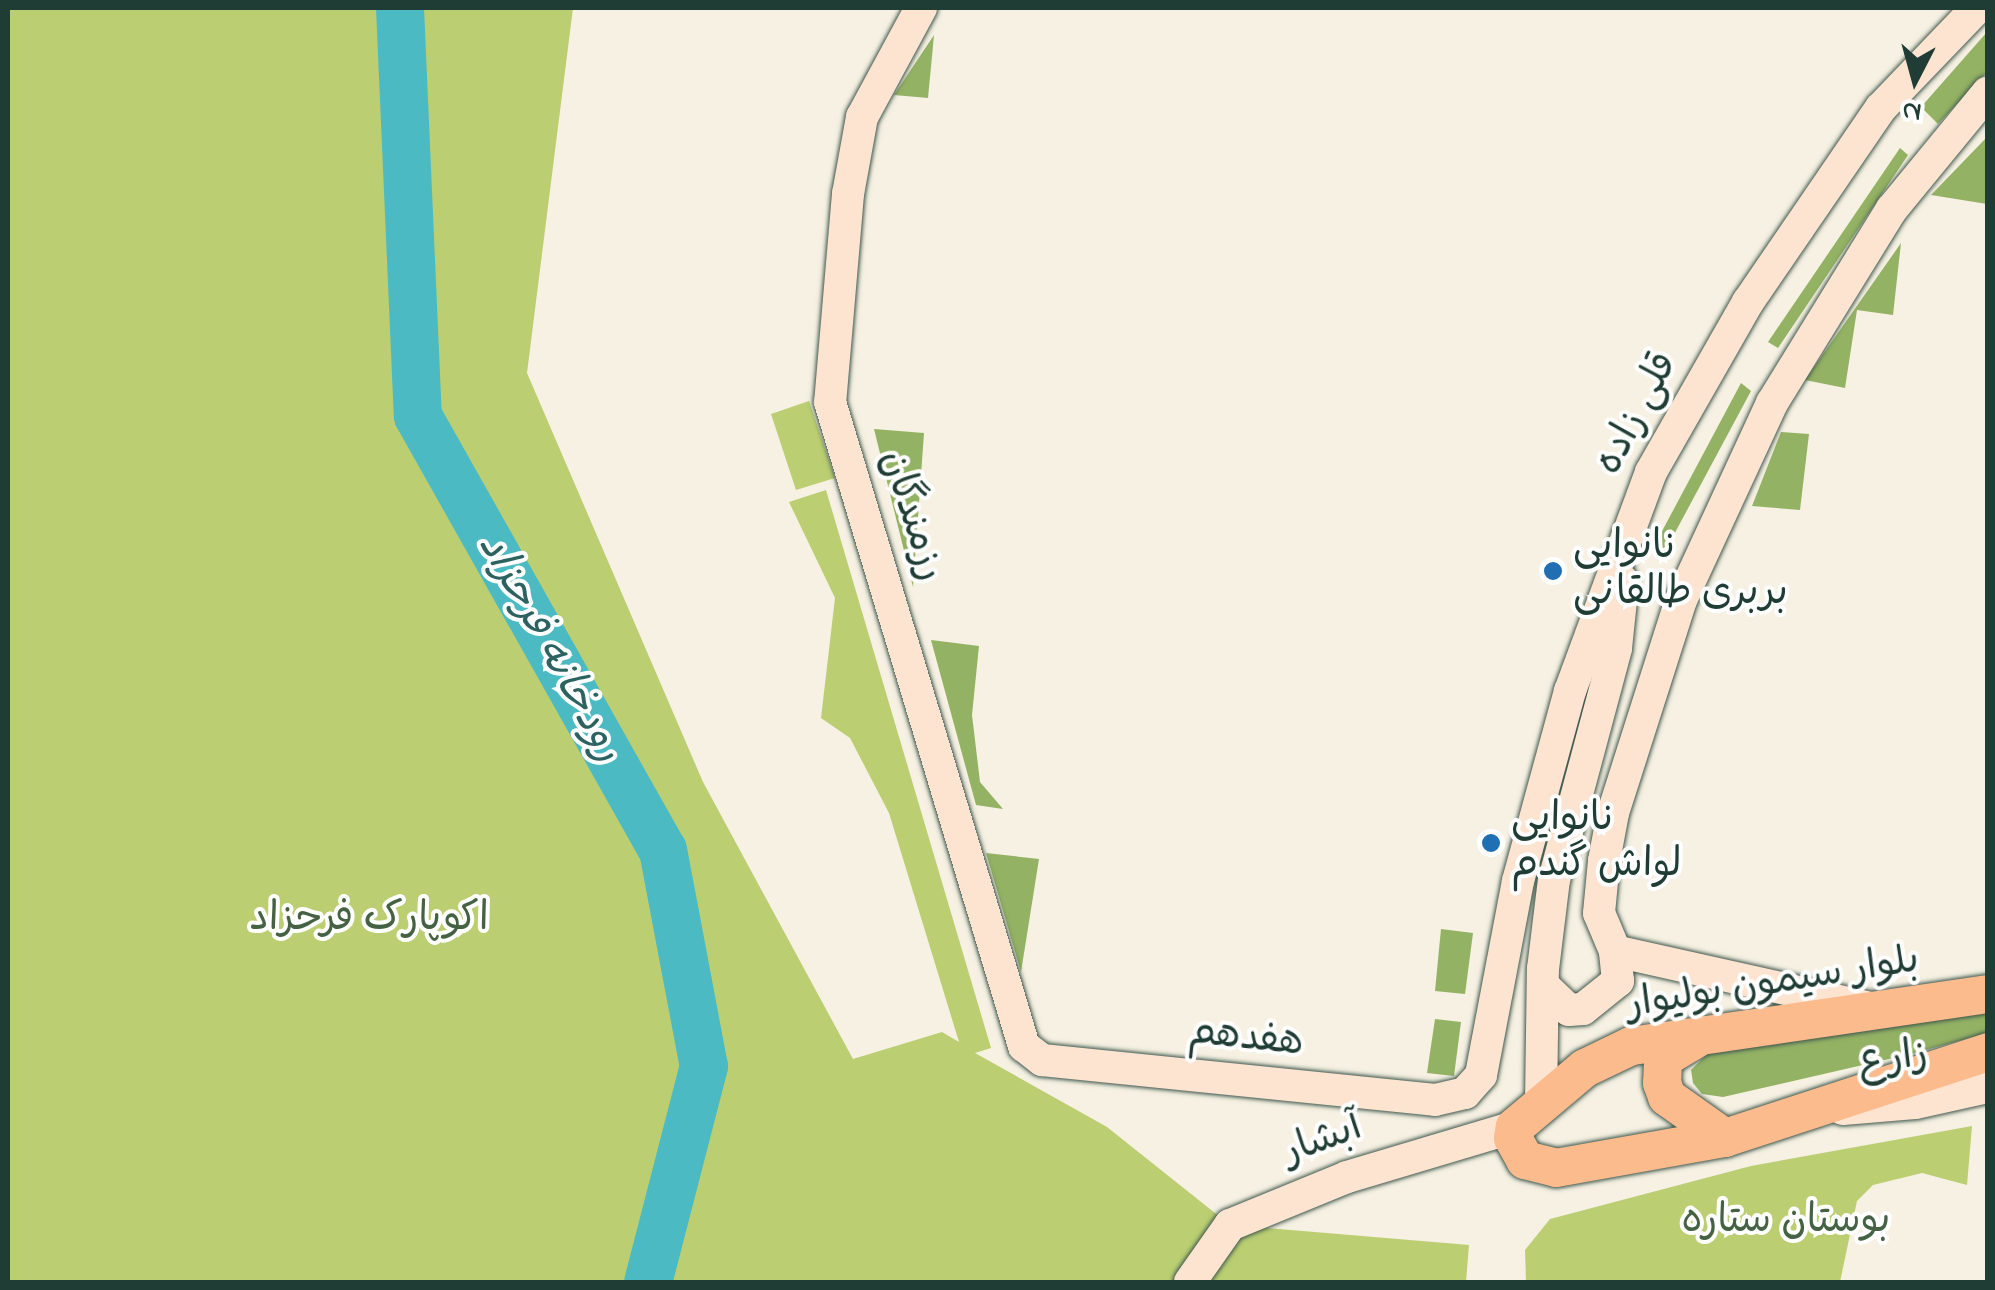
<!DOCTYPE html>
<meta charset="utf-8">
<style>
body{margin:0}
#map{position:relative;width:1995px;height:1290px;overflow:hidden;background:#f6f1e2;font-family:"Indie Flower","Playpen Sans Arabic",sans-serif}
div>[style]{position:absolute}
.green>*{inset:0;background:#bbcf72}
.forest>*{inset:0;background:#94b264}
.river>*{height:48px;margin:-24px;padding:0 24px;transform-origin:24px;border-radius:24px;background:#4bbac3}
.roads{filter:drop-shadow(0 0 2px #3f584e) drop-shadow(0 0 2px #3f584e)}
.secondary>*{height:32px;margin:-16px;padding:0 16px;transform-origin:16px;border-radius:16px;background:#fde4d1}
.primary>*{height:38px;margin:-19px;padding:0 19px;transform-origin:19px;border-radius:19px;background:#fbbb8d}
.dots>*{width:28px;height:28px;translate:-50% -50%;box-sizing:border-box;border:5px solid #fff;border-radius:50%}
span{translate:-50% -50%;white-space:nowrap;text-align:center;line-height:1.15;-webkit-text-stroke:8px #fff;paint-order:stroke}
.street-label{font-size:40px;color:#1f3d34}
.poi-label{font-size:40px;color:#1f3d34}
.left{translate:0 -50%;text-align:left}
.park-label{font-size:40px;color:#466244}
.water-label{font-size:42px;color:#2c625f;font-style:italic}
.frame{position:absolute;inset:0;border:10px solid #1f3d34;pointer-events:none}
.north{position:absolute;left:1865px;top:30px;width:100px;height:100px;-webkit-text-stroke:8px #fff;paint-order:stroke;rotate:186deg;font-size:28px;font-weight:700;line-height:40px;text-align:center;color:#1f3d34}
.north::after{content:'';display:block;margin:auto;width:35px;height:45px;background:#1f3d34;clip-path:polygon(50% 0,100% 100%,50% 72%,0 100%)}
</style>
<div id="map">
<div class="green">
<i style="clip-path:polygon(8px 8px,573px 8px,527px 373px,703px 782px,853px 1059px,942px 1032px,959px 1042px,889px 813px,850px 738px,821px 718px,835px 598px,789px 502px,826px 490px,991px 1048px,975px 1053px,1107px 1127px,1230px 1225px,1469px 1245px,1466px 1282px,8px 1282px)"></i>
<i style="clip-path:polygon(809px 401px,835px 478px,796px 490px,771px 414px)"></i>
<i style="clip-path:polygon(1972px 1126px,1967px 1185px,1922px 1173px,1873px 1185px,1857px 1201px,1840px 1282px,1526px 1282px,1525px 1250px,1550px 1219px,1751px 1166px)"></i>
</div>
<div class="forest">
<i style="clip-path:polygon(1987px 32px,1987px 72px,1938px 124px,1921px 107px)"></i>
<i style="clip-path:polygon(934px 35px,928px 98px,894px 95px)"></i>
<i style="clip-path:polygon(1987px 137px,1987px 204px,1931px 195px)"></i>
<i style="clip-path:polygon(1900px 148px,1908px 155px,1778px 348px,1768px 342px)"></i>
<i style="clip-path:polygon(1901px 243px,1893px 315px,1857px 310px,1845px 388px,1805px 380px)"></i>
<i style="clip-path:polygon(1741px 383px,1751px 391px,1663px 555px,1652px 550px)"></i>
<i style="clip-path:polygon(874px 429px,924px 433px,913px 587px)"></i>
<i style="clip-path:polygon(1781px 432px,1809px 434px,1800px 510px,1752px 506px)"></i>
<i style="clip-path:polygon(931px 640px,979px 646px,972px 715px,980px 782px,1003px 809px,976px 805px)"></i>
<i style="clip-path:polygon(986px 853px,1039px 859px,1021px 972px)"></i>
<i style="clip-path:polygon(1441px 929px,1473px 933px,1465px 994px,1435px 991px)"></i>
<i style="clip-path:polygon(1987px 1011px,1987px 1033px,1915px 1053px,1723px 1097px,1702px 1094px,1693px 1083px,1691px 1070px,1708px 1053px)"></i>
<i style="clip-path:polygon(1435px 1019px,1461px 1022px,1454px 1076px,1427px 1073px)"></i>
</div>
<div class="river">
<i style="left:400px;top:8px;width:408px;rotate:87.5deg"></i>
<i style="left:418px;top:416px;width:498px;rotate:60.6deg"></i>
<i style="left:663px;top:850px;width:220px;rotate:79.3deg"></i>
<i style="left:704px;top:1066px;width:223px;rotate:104.5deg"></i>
</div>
<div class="roads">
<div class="secondary">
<i style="left:921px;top:8px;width:124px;rotate:118.4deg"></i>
<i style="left:862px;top:117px;width:78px;rotate:100.3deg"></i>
<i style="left:848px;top:194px;width:209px;rotate:94.9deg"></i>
<i style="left:830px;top:402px;width:673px;rotate:73.24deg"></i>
<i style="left:1024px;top:1046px;width:23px;rotate:38deg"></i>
<i style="left:1042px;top:1060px;width:395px;rotate:5.8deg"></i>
<i style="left:1435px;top:1100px;width:31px;rotate:-13deg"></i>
<i style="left:1465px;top:1093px;width:24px;rotate:-48deg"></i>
<i style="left:1481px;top:1075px;width:197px;rotate:-79.2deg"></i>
<i style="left:1518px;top:881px;width:197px;rotate:-74.7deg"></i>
<i style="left:1570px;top:691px;width:233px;rotate:-69.7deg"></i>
<i style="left:1651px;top:472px;width:196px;rotate:-60.3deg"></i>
<i style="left:1748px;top:302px;width:235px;rotate:-55.6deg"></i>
<i style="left:1881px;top:108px;width:139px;rotate:-46.2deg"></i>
<i style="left:1615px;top:951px;width:260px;rotate:12.6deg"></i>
<i style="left:1547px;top:989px;width:30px;rotate:44deg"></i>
<i style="left:1569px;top:1010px;width:14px;rotate:-4deg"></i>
<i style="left:1583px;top:1009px;width:45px;rotate:-38.7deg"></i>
<i style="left:1618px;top:981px;width:30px;rotate:-96deg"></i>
<i style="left:1615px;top:951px;width:41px;rotate:-112.8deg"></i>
<i style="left:1599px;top:913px;width:52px;rotate:-84.5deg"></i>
<i style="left:1604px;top:861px;width:49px;rotate:-79.4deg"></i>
<i style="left:1613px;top:813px;width:224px;rotate:-72.3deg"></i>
<i style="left:1681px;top:600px;width:217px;rotate:-65.2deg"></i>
<i style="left:1772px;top:403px;width:228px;rotate:-58.3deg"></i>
<i style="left:1892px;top:209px;width:151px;rotate:-50.6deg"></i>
<i style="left:1541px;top:1105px;width:136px;rotate:-89.2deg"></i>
<i style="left:1543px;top:969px;width:90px;rotate:-83deg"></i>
<i style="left:1554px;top:880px;width:240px;rotate:-75deg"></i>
<i style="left:1616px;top:648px;width:67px;rotate:-84deg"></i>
<i style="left:1843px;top:1109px;width:72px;rotate:-4.8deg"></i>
<i style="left:1915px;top:1103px;width:75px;rotate:-12.4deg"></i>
<i style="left:1190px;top:1282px;width:70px;rotate:-54.9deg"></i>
<i style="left:1230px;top:1225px;width:126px;rotate:-22.3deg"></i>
<i style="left:1347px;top:1177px;width:175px;rotate:-16.6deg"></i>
</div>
<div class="primary">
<i style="left:1988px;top:994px;width:361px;rotate:171.7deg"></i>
<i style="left:1631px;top:1046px;width:51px;rotate:154.4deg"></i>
<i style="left:1585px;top:1068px;width:92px;rotate:139.9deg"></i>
<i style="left:1515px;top:1127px;width:11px;rotate:100deg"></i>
<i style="left:1513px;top:1138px;width:25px;rotate:61deg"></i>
<i style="left:1525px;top:1160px;width:32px;rotate:14deg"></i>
<i style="left:1556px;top:1168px;width:172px;rotate:-10.1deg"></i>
<i style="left:1725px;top:1138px;width:277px;rotate:-18.1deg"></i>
<i style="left:1696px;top:1039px;width:39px;rotate:149deg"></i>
<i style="left:1663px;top:1059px;width:24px;rotate:92deg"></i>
<i style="left:1662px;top:1083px;width:15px;rotate:70deg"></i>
<i style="left:1667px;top:1097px;width:71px;rotate:35.3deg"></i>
</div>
</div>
<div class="dots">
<i style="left:1553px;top:571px;background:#1f6fb2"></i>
<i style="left:1491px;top:843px;background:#1f6fb2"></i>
</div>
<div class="street-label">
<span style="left:1638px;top:414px;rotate:-62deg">قلی زاده</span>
<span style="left:911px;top:516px;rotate:72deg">رزمندگان</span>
<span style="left:1773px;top:984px;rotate:-9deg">بلوار سیمون بولیوار</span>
<span style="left:1246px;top:1039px;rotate:6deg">هفدهم</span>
<span style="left:1893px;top:1060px;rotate:-8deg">زارع</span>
<span style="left:1323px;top:1141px;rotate:-20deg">آبشار</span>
</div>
<div class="poi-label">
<span class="left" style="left:1573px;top:571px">نانوایی<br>بربری طالقانی</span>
<span class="left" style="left:1511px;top:843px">نانوایی<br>لواش گندم</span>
</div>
<div class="park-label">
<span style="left:369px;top:920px">اکوپارک فرحزاد</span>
<span style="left:1786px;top:1222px">بوستان ستاره</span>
</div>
<div class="water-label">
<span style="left:549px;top:648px;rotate:61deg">رودخانه فرحزاد</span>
</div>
<div class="frame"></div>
<div class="north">N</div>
</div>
